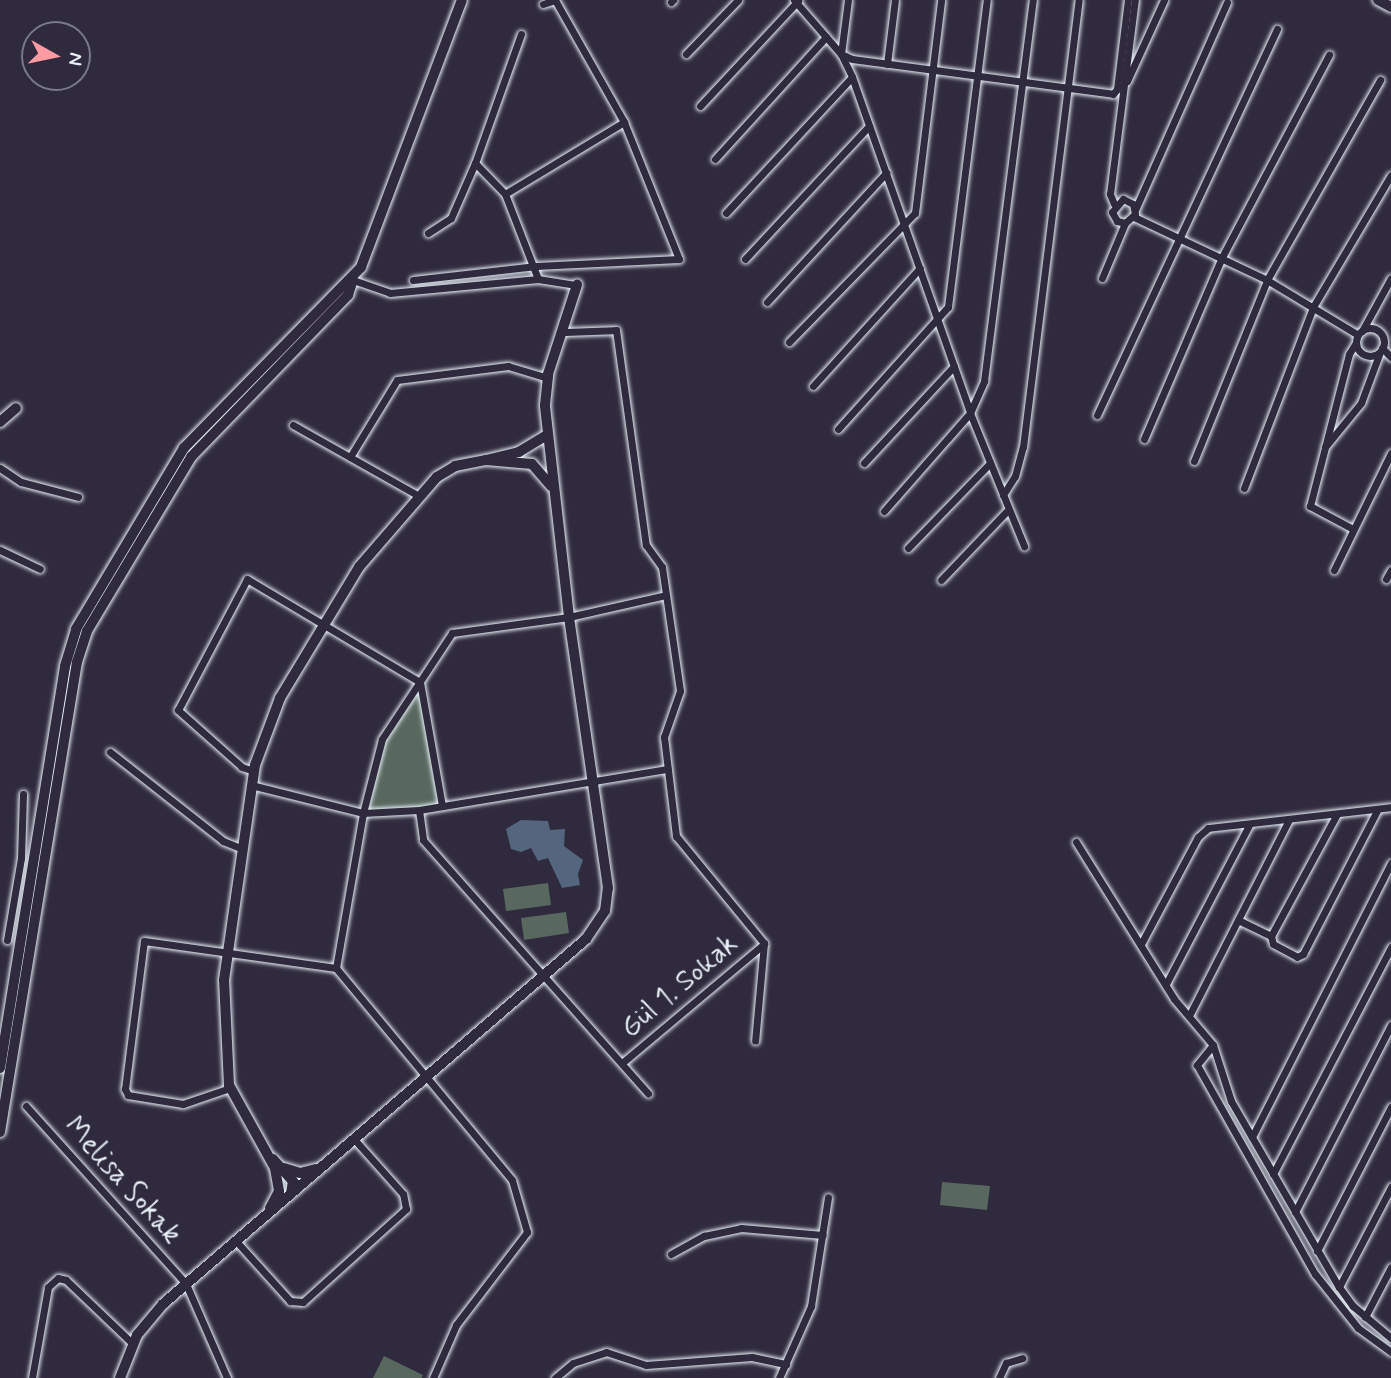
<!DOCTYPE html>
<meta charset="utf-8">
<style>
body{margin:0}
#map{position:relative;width:1391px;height:1378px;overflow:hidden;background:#2f2a3d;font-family:Mynerve,sans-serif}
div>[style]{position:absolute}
.green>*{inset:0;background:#58685f}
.water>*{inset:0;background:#53667e}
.roads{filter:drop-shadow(0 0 2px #e8f1f8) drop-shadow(0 0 2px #e8f1f8)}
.street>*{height:7px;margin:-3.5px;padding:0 3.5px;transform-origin:3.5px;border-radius:3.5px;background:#2f2a3d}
.street>.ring{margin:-3.5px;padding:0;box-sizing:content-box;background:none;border:7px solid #2f2a3d;border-radius:50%}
.secondary>*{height:10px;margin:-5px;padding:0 5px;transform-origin:5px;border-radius:5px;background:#2f2a3d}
span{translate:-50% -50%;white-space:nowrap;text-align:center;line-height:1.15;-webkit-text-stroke:5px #2f2a3d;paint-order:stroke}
.street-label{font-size:28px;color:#e8f1f8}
.north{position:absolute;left:21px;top:21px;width:70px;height:70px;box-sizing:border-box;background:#2f2a3d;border:2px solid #797a88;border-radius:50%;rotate:99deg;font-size:19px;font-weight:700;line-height:28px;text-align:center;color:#e8f1f8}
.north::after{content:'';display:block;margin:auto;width:24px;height:32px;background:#ff9aa2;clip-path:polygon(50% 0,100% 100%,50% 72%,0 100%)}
</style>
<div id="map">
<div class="green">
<i style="clip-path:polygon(420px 682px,442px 806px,363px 813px,382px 739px)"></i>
<i style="clip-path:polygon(548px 883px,551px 905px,506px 911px,503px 889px)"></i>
<i style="clip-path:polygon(566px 912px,569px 933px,524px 940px,521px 918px)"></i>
<i style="clip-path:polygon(942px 1182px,990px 1186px,987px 1210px,940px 1205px)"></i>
<i style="clip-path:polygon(384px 1356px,423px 1375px,422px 1378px,373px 1378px)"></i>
</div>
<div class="water">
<i style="clip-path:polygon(521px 820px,548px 821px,550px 830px,565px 829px,564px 846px,583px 860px,578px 874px,580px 885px,562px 888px,548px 858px,538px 861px,531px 848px,521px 852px,511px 849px,506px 829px)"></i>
</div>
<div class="roads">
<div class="street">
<i style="left:794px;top:0;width:72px;rotate:49deg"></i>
<i style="left:841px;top:54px;width:25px;rotate:64deg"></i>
<i style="left:852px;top:77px;width:356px;rotate:70.6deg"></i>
<i style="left:970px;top:413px;width:144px;rotate:67.9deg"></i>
<i style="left:848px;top:0;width:54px;rotate:97.4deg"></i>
<i style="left:841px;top:54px;width:12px;rotate:24deg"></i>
<i style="left:852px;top:59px;width:263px;rotate:7.6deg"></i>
<i style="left:1113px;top:94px;width:6px;rotate:-51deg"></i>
<i style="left:1117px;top:89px;width:90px;rotate:-83deg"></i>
<i style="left:671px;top:2px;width:3px;rotate:-45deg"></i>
<i style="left:543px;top:4px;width:13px;rotate:-18deg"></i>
<i style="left:521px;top:34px;width:137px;rotate:109.6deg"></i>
<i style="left:475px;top:163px;width:43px;rotate:45.9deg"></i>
<i style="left:505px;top:194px;width:91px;rotate:68.8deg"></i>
<i style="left:686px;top:54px;width:75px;rotate:-46.1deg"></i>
<i style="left:887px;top:64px;width:64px;rotate:-82.9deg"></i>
<i style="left:1127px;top:81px;width:89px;rotate:-65.4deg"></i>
<i style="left:700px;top:106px;width:144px;rotate:-47deg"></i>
<i style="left:715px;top:159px;width:165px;rotate:-47.7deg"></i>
<i style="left:505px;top:194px;width:139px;rotate:-31.2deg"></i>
<i style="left:1114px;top:204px;width:11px;rotate:-112deg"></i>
<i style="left:1110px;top:194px;width:196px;rotate:-82.7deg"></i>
<i style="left:1135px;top:210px;width:227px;rotate:-66.1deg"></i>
<i style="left:726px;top:213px;width:185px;rotate:-47.2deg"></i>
<i style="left:1134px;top:217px;width:147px;rotate:25.3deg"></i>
<i style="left:1267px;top:280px;width:106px;rotate:31.1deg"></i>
<i style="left:428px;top:233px;width:27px;rotate:-33deg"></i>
<i style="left:451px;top:218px;width:60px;rotate:-66.4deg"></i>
<i style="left:745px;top:259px;width:182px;rotate:-47deg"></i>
<i style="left:1102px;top:278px;width:60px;rotate:-67.3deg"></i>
<i style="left:1125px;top:223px;width:13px;rotate:-42deg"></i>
<i style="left:1135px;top:214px;width:10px;rotate:-101deg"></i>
<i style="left:1133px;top:204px;width:11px;rotate:-153deg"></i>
<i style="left:1123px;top:199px;width:17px;rotate:130deg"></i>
<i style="left:1112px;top:212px;width:10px;rotate:61deg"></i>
<i style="left:1117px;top:221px;width:8px;rotate:14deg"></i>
<i style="left:353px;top:280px;width:39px;rotate:19deg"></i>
<i style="left:390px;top:293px;width:149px;rotate:-5.4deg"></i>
<i style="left:538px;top:279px;width:39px;rotate:9deg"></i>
<i style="left:413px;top:280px;width:124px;rotate:-6.5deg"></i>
<i style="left:536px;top:266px;width:143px;rotate:-2.8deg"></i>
<i style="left:679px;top:259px;width:148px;rotate:-111.9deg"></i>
<i style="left:624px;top:122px;width:140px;rotate:-119.5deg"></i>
<i style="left:767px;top:302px;width:176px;rotate:-47.3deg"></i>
<i class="ring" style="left:1356px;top:328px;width:21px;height:21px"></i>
<i style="left:1362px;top:331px;width:60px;rotate:-61.3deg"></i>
<i style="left:562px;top:332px;width:54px;rotate:-2.1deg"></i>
<i style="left:616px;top:330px;width:217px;rotate:82.1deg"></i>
<i style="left:646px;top:545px;width:27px;rotate:54deg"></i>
<i style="left:662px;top:567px;width:125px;rotate:81.7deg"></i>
<i style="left:680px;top:691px;width:49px;rotate:109.2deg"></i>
<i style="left:664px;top:737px;width:100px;rotate:83.1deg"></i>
<i style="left:676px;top:836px;width:139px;rotate:50.6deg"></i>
<i style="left:764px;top:943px;width:98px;rotate:95.2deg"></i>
<i style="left:789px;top:342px;width:180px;rotate:-45.7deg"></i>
<i style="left:915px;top:213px;width:215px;rotate:-83deg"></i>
<i style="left:1382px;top:348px;width:13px;rotate:45deg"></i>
<i style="left:813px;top:386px;width:159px;rotate:-47.8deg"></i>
<i style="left:1097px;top:415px;width:426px;rotate:-65deg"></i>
<i style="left:293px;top:425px;width:145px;rotate:29.4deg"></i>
<i style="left:838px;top:429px;width:164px;rotate:-48deg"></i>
<i style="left:948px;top:307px;width:309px;rotate:-82.8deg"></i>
<i style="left:1144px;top:439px;width:198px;rotate:-66.8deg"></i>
<i style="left:1222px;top:257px;width:229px;rotate:-62.1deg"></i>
<i style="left:1325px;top:447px;width:57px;rotate:-50.7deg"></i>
<i style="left:1361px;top:403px;width:54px;rotate:-69.6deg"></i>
<i style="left:350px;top:457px;width:90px;rotate:-58.6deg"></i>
<i style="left:397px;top:380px;width:112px;rotate:-7.2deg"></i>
<i style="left:508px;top:366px;width:42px;rotate:16.7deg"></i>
<i style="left:1194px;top:461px;width:195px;rotate:-68deg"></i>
<i style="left:1267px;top:280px;width:230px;rotate:-60.5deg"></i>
<i style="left:864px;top:463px;width:132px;rotate:-47.1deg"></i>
<i style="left:0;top:468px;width:25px;rotate:34deg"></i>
<i style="left:21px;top:482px;width:59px;rotate:14.7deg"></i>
<i style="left:1244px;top:488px;width:194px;rotate:-69.1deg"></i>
<i style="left:1313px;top:307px;width:153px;rotate:-59.4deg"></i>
<i style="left:1003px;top:495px;width:22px;rotate:-58deg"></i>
<i style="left:1015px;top:476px;width:30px;rotate:-75deg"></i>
<i style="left:1023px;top:447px;width:450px;rotate:-82.9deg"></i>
<i style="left:884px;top:511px;width:130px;rotate:-48.7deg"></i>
<i style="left:970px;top:413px;width:35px;rotate:-66deg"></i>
<i style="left:984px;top:381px;width:384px;rotate:-82.7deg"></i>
<i style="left:1353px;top:529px;width:49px;rotate:-151.9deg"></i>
<i style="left:1310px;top:506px;width:157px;rotate:-75.6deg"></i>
<i style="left:1349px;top:354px;width:13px;rotate:-58deg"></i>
<i style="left:908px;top:548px;width:118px;rotate:-46deg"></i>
<i style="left:0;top:550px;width:44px;rotate:25.4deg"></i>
<i style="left:1334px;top:570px;width:130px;rotate:-64deg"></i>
<i style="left:1386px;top:579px;width:10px;rotate:-61deg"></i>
<i style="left:941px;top:580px;width:95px;rotate:-46.3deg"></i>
<i style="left:110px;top:752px;width:144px;rotate:38.2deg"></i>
<i style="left:223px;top:841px;width:18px;rotate:22deg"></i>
<i style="left:254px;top:771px;width:13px;rotate:-162deg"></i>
<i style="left:242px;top:767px;width:86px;rotate:-138.3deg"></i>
<i style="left:178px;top:710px;width:148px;rotate:-62.2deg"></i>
<i style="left:247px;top:579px;width:201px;rotate:30.8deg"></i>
<i style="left:420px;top:682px;width:126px;rotate:79.9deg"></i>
<i style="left:251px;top:785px;width:115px;rotate:14deg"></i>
<i style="left:363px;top:813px;width:56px;rotate:-3.1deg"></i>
<i style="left:419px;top:810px;width:252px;rotate:-9.4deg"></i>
<i style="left:419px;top:810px;width:30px;rotate:82deg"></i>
<i style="left:423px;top:840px;width:339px;rotate:48.4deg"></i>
<i style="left:1337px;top:814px;width:139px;rotate:118.4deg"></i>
<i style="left:1271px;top:936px;width:8px;rotate:76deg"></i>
<i style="left:1273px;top:944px;width:27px;rotate:28deg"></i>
<i style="left:1297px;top:957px;width:7px;rotate:-27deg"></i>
<i style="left:1303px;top:954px;width:163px;rotate:-62.7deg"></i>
<i style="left:1076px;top:842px;width:185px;rotate:58deg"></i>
<i style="left:1174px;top:999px;width:60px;rotate:49.7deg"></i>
<i style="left:1213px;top:1045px;width:59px;rotate:72.2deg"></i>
<i style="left:1231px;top:1101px;width:215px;rotate:59.9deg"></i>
<i style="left:1339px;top:1287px;width:24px;rotate:54deg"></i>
<i style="left:1353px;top:1306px;width:50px;rotate:40.1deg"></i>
<i style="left:1238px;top:920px;width:37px;rotate:26deg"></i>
<i style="left:7px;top:940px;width:83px;rotate:-80.3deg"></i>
<i style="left:21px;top:858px;width:64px;rotate:-88.2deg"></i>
<i style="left:1141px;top:944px;width:121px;rotate:-62deg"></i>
<i style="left:1198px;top:837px;width:13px;rotate:-42deg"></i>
<i style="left:1208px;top:828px;width:184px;rotate:-6.5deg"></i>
<i style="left:1166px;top:984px;width:179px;rotate:-62.4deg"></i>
<i style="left:1190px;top:1014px;width:218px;rotate:-63deg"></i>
<i style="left:1213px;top:1045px;width:26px;rotate:129deg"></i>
<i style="left:1197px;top:1065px;width:240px;rotate:60.6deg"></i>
<i style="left:1315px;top:1274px;width:69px;rotate:51.5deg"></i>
<i style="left:1358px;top:1328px;width:41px;rotate:36deg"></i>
<i style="left:622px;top:1063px;width:185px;rotate:-40deg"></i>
<i style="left:230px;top:1088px;width:50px;rotate:161.2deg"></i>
<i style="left:183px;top:1104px;width:56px;rotate:-170.7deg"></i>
<i style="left:128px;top:1095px;width:7px;rotate:-117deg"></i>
<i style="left:125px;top:1089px;width:149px;rotate:-82.7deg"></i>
<i style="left:144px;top:941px;width:194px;rotate:8deg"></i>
<i style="left:26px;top:1106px;width:239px;rotate:48deg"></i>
<i style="left:186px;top:1284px;width:103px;rotate:66.4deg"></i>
<i style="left:1252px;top:1137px;width:307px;rotate:-63.1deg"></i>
<i style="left:1273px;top:1174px;width:256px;rotate:-62.5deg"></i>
<i style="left:1295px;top:1212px;width:210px;rotate:-62.8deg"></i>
<i style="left:236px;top:1241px;width:81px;rotate:48deg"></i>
<i style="left:290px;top:1301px;width:13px;rotate:4deg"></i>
<i style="left:303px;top:1302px;width:139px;rotate:-42.1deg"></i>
<i style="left:406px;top:1209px;width:15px;rotate:-101deg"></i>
<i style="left:403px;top:1194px;width:74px;rotate:-131.7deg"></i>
<i style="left:1317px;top:1251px;width:162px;rotate:-62.8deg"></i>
<i style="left:671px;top:1254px;width:38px;rotate:-29deg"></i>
<i style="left:704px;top:1236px;width:38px;rotate:-12deg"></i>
<i style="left:741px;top:1228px;width:82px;rotate:4.9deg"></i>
<i style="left:1339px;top:1287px;width:113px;rotate:-62.5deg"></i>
<i style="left:1365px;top:1317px;width:56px;rotate:-62.5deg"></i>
<i style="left:32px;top:1378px;width:92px;rotate:-80deg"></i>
<i style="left:48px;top:1287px;width:13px;rotate:-42deg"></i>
<i style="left:58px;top:1278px;width:8px;rotate:14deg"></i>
<i style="left:66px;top:1280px;width:93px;rotate:43.7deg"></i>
<i style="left:433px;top:1378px;width:58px;rotate:-66.5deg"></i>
<i style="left:456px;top:1325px;width:117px;rotate:-52.6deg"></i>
<i style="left:527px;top:1232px;width:54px;rotate:-106.1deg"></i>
<i style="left:512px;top:1180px;width:276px;rotate:-129.7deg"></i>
<i style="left:336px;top:968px;width:157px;rotate:-80.1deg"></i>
<i style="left:363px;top:813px;width:76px;rotate:-75.6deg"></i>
<i style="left:382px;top:739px;width:127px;rotate:-56.6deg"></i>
<i style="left:452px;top:633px;width:118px;rotate:-7.8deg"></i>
<i style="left:569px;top:617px;width:99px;rotate:-12.8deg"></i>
<i style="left:555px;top:1378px;width:23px;rotate:-40deg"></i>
<i style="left:573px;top:1363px;width:35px;rotate:-18deg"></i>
<i style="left:606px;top:1352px;width:42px;rotate:18deg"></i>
<i style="left:646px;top:1365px;width:106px;rotate:-4.3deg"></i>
<i style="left:752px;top:1357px;width:35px;rotate:12deg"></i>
<i style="left:779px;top:1378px;width:79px;rotate:-66deg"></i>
<i style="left:811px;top:1306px;width:110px;rotate:-81.1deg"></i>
<i style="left:999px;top:1378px;width:17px;rotate:-65deg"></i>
<i style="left:1006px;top:1363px;width:17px;rotate:-17deg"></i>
</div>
<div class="secondary">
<i style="left:1378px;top:0;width:15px;rotate:28deg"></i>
<i style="left:0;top:422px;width:21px;rotate:-41deg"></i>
<i style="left:547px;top:435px;width:33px;rotate:149deg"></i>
<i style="left:519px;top:452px;width:34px;rotate:166deg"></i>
<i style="left:486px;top:460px;width:46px;rotate:5deg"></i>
<i style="left:532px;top:464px;width:29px;rotate:49deg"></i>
<i style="left:0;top:1068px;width:407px;rotate:-80.8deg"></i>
<i style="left:65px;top:666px;width:39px;rotate:-73deg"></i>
<i style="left:76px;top:629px;width:211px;rotate:-59.2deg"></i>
<i style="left:184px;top:448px;width:253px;rotate:-45.6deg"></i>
<i style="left:361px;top:267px;width:285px;rotate:-69.3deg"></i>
<i style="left:0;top:1132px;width:476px;rotate:-80.7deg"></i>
<i style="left:77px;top:662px;width:33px;rotate:-72deg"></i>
<i style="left:87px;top:631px;width:203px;rotate:-59.1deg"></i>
<i style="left:191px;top:457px;width:226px;rotate:-45.9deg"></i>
<i style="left:348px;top:295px;width:16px;rotate:-72deg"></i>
<i style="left:273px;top:1159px;width:30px;rotate:48deg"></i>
<i style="left:293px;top:1181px;width:13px;rotate:99deg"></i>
<i style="left:284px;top:1168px;width:17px;rotate:17deg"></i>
<i style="left:300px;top:1173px;width:16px;rotate:-14deg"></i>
<i style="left:270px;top:1208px;width:19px;rotate:-62deg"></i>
<i style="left:279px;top:1191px;width:23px;rotate:-100deg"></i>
<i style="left:275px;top:1168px;width:95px;rotate:-119deg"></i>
<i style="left:229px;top:1085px;width:105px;rotate:-92.7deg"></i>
<i style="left:224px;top:980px;width:217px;rotate:-81.8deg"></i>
<i style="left:255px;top:765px;width:72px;rotate:-69.5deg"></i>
<i style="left:280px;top:698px;width:153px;rotate:-58.9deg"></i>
<i style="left:359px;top:567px;width:119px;rotate:-49.1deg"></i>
<i style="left:437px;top:477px;width:21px;rotate:-31deg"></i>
<i style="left:455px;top:466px;width:32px;rotate:-11deg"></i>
<i style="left:120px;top:1378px;width:46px;rotate:-68.4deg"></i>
<i style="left:137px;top:1335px;width:40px;rotate:-50deg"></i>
<i style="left:163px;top:1304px;width:559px;rotate:-40.79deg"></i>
<i style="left:586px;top:939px;width:34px;rotate:-56deg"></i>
<i style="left:605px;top:911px;width:23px;rotate:-83deg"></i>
<i style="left:608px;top:888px;width:274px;rotate:-98.2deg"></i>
<i style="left:569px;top:617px;width:213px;rotate:-96.5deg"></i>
<i style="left:545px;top:405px;width:31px;rotate:-84deg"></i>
<i style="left:548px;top:374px;width:94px;rotate:-72deg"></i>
</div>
</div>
<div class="street-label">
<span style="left:680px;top:987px;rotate:-40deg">Gül 1. Sokak</span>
<span style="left:122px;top:1181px;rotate:48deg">Melisa Sokak</span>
</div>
<div class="north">N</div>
</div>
